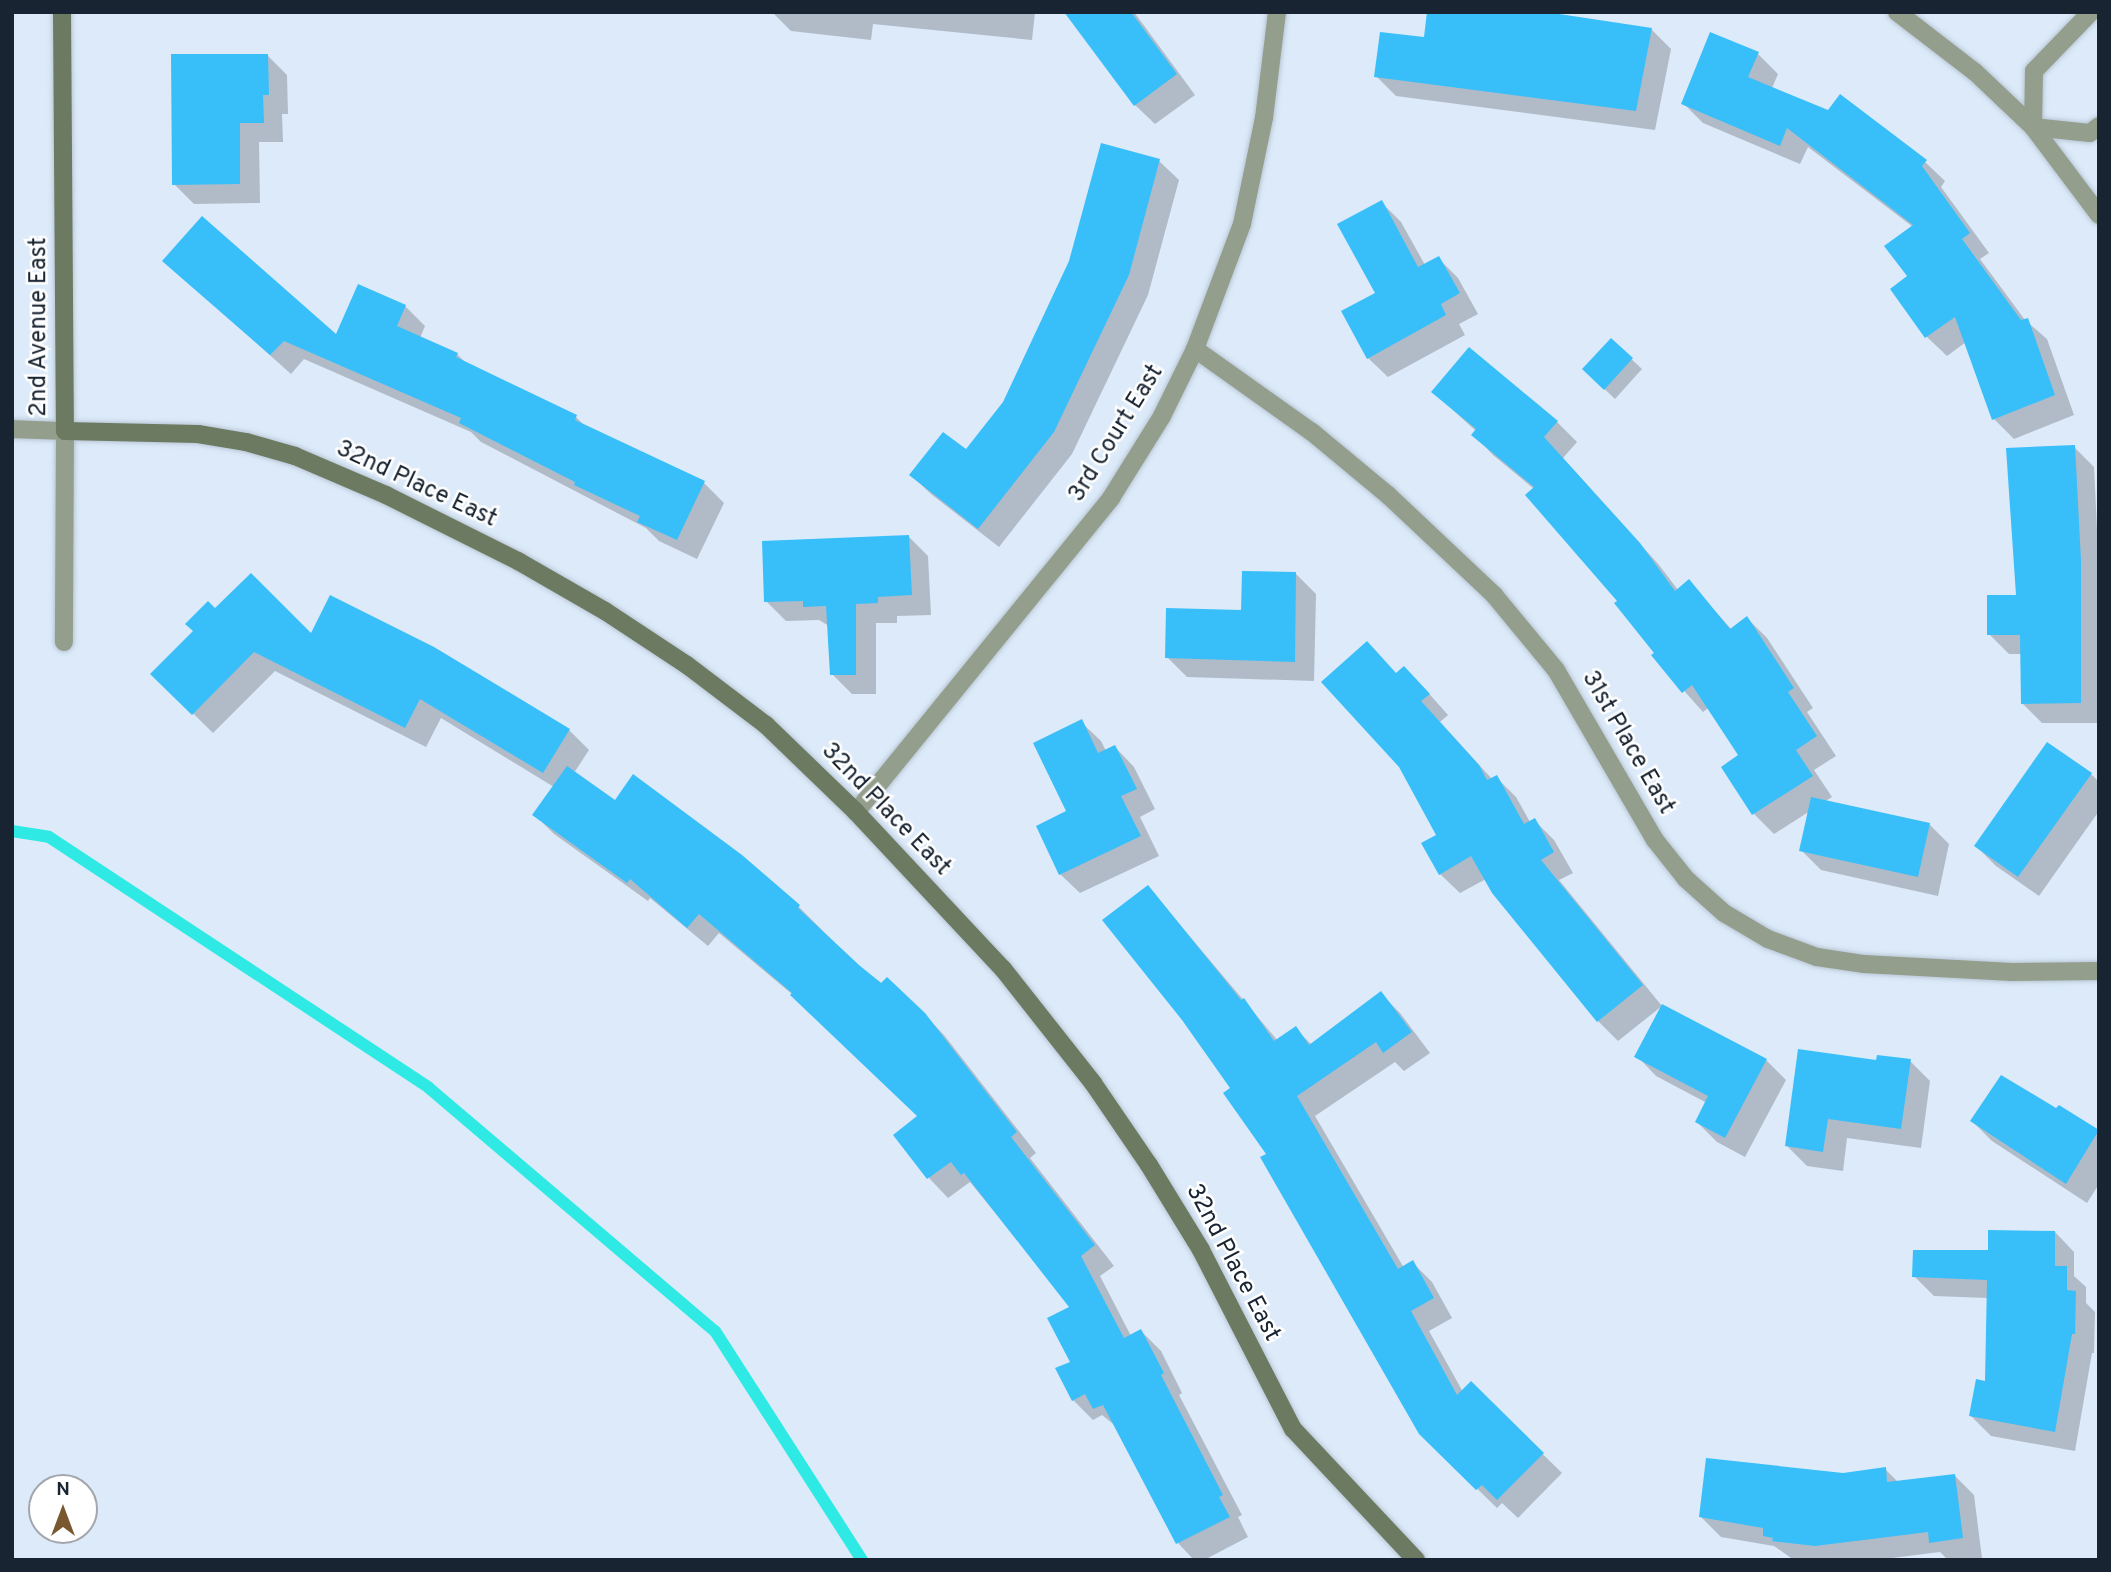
<!DOCTYPE html>
<style>
body{margin:0}
#map{position:relative;width:2111px;height:1572px;overflow:hidden;background:#dceaf9;font-family:Overpass,sans-serif}
div>[style]{position:absolute}
.shadow>*{inset:0;background:#0003}
.stream>*{height:12px;margin:-6px;padding:0 6px;transform-origin:6px;border-radius:6px;background:#2feae4}
.building>*{inset:0;background:#38bff9}
.roads{filter:drop-shadow(0 0 2px #b9c6d5) drop-shadow(0 0 2px #b9c6d5)}
.lane>*{height:18px;margin:-9px;padding:0 9px;transform-origin:9px;border-radius:9px;background:#939e8c}
.street>*{height:18px;margin:-9px;padding:0 9px;transform-origin:9px;border-radius:9px;background:#939e8c}
.secondary>*{height:18px;margin:-9px;padding:0 9px;transform-origin:9px;border-radius:9px;background:#6b7a60}
span{translate:-50% -50%;white-space:nowrap;text-align:center;line-height:1.15;-webkit-text-stroke:5px #fff;paint-order:stroke}
.street-label{font-size:24px;color:#182432}
.frame{position:absolute;inset:0;border:14px solid #182432;pointer-events:none}
.north{position:absolute;left:28px;top:1474px;width:70px;height:70px;box-sizing:border-box;background:#fff;border:2px solid #a3a7ad;border-radius:50%;rotate:0deg;font-size:19px;font-weight:700;line-height:28px;text-align:center;color:#182432}
.north::after{content:'';display:block;margin:auto;width:24px;height:32px;background:#79582f;clip-path:polygon(50% 0,100% 100%,50% 72%,0 100%)}
</style>
<div id="map">
<div class="shadow">
<i style="clip-path:polygon(768px 12px,1035px 12px,1032px 40px,873px 24px,871px 40px,791px 31px,773px 13px)"></i>
<i style="clip-path:polygon(1066px 12px,1134px 12px,1195px 95px,1155px 124px,1135px 105px)"></i>
<i style="clip-path:polygon(1651px 29px,1671px 49px,1655px 130px,1396px 96px,1376px 76px)"></i>
<i style="clip-path:polygon(1758px 54px,1778px 74px,1772px 88px,1925px 162px,1945px 181px,1941px 187px,1989px 253px,1980px 259px,2025px 320px,2047px 339px,2074px 415px,2014px 439px,1994px 419px,1966px 342px,1947px 356px,1927px 337px,1909px 277px,1913px 227px,1808px 147px,1800px 164px,1703px 123px,1683px 103px)"></i>
<i style="clip-path:polygon(268px 56px,287px 75px,288px 114px,282px 114px,283px 142px,259px 142px,260px 203px,194px 204px,174px 184px)"></i>
<i style="clip-path:polygon(1159px 161px,1179px 180px,1148px 295px,1072px 454px,999px 547px,931px 494px,911px 475px,966px 452px,1004px 403px)"></i>
<i style="clip-path:polygon(1381px 202px,1401px 222px,1425px 265px,1438px 258px,1458px 278px,1478px 314px,1459px 324px,1465px 335px,1388px 377px,1368px 358px,1377px 293px)"></i>
<i style="clip-path:polygon(164px 261px,336px 337px,405px 306px,425px 326px,420px 338px,457px 354px,468px 365px,576px 417px,586px 427px,704px 483px,724px 503px,697px 559px,659px 541px,646px 528px,481px 442px,471px 432px,304px 359px,291px 374px)"></i>
<i style="clip-path:polygon(1611px 340px,1642px 369px,1615px 399px,1594px 379px)"></i>
<i style="clip-path:polygon(1433px 392px,1557px 422px,1577px 442px,1563px 458px,1659px 565px,1678px 590px,1689px 582px,1732px 630px,1747px 618px,1767px 638px,1813px 708px,1807px 712px,1836px 756px,1814px 770px,1832px 797px,1824px 802px,1929px 824px,1949px 844px,1938px 896px,1821px 870px,1801px 850px,1810px 811px,1774px 834px,1754px 814px,1723px 767px,1740px 756px,1708px 708px,1703px 712px,1653px 656px,1657px 653px,1619px 601px,1573px 550px,1576px 548px,1534px 489px,1493px 455px,1474px 435px,1476px 431px)"></i>
<i style="clip-path:polygon(2074px 447px,2094px 467px,2099px 570px,2099px 723px,2042px 723px,2022px 703px,2022px 654px,2009px 654px,1989px 634px,2018px 597px)"></i>
<i style="clip-path:polygon(908px 536px,928px 556px,931px 615px,897px 616px,897px 623px,876px 623px,876px 694px,852px 694px,832px 674px,829px 626px,819px 620px,786px 621px,766px 601px)"></i>
<i style="clip-path:polygon(1296px 574px,1316px 594px,1314px 681px,1187px 677px,1167px 657px)"></i>
<i style="clip-path:polygon(216px 611px,311px 636px,569px 730px,589px 750px,574px 773px,615px 803px,798px 906px,858px 966px,924px 1014px,944px 1035px,1036px 1153px,1030px 1158px,1114px 1266px,1100px 1276px,1131px 1336px,1141px 1331px,1161px 1351px,1182px 1393px,1179px 1395px,1242px 1515px,1238px 1517px,1248px 1537px,1204px 1560px,1194px 1560px,1178px 1543px,1117px 1427px,1102px 1415px,1093px 1420px,1073px 1400px,1072px 1307px,970px 1182px,948px 1198px,929px 1178px,895px 1135px,919px 1117px,793px 995px,719px 933px,708px 946px,650px 898px,648px 901px,554px 834px,534px 814px,554px 787px,441px 718px,426px 747px,275px 671px,213px 733px,153px 674px)"></i>
<i style="clip-path:polygon(1397px 675px,1424px 688px,1448px 715px,1440px 722px,1492px 779px,1496px 777px,1516px 797px,1530px 822px,1534px 820px,1554px 840px,1573px 873px,1559px 880px,1662px 1006px,1618px 1041px,1598px 1021px,1486px 879px,1460px 893px,1440px 874px,1438px 836px)"></i>
<i style="clip-path:polygon(1081px 722px,1101px 741px,1106px 751px,1115px 747px,1134px 767px,1155px 809px,1140px 817px,1159px 856px,1080px 893px,1060px 874px)"></i>
<i style="clip-path:polygon(2091px 774px,2099px 782px,2099px 811px,2039px 896px,1996px 866px,1976px 846px)"></i>
<i style="clip-path:polygon(1148px 887px,1278px 1041px,1296px 1029px,1312px 1045px,1381px 994px,1400px 1013px,1430px 1053px,1404px 1071px,1395px 1062px,1315px 1116px,1404px 1268px,1413px 1263px,1432px 1282px,1452px 1318px,1429px 1331px,1463px 1392px,1471px 1384px,1562px 1473px,1518px 1518px,1502px 1503px,1497px 1508px,1420px 1433px,1232px 1089px)"></i>
<i style="clip-path:polygon(1637px 1056px,1766px 1060px,1786px 1080px,1745px 1157px,1717px 1142px,1697px 1122px,1707px 1103px,1656px 1076px)"></i>
<i style="clip-path:polygon(1910px 1061px,1930px 1081px,1921px 1148px,1847px 1138px,1843px 1171px,1807px 1166px,1787px 1146px,1878px 1062px)"></i>
<i style="clip-path:polygon(2059px 1107px,2099px 1132px,2099px 1184px,2087px 1203px,1992px 1141px,1972px 1121px,2057px 1110px)"></i>
<i style="clip-path:polygon(2055px 1232px,2074px 1252px,2074px 1276px,2086px 1287px,2086px 1303px,2095px 1312px,2094px 1353px,2092px 1353px,2075px 1451px,1991px 1436px,1971px 1416px,1987px 1383px,1988px 1298px,1934px 1296px,1914px 1276px)"></i>
<i style="clip-path:polygon(1885px 1469px,1898px 1482px,1954px 1475px,1974px 1495px,1982px 1558px,1948px 1560px,1940px 1552px,1876px 1560px,1794px 1560px,1774px 1546px,1721px 1537px,1701px 1517px)"></i>
</div>
<div class="stream">
<i style="left:12px;top:831px;width:37px;rotate:9deg"></i>
<i style="left:49px;top:837px;width:455px;rotate:33.4deg"></i>
<i style="left:429px;top:1088px;width:375px;rotate:40.4deg"></i>
<i style="left:715px;top:1331px;width:272px;rotate:57.3deg"></i>
</div>
<div class="building">
<i style="clip-path:polygon(1064px 12px,1131px 12px,1177px 74px,1134px 106px)"></i>
<i style="clip-path:polygon(1427px 12px,1546px 12px,1652px 28px,1636px 111px,1374px 77px,1380px 32px,1424px 37px)"></i>
<i style="clip-path:polygon(1710px 32px,1759px 52px,1748px 77px,1828px 110px,1840px 94px,1927px 160px,1922px 166px,1970px 233px,1962px 239px,2021px 320px,2028px 318px,2055px 395px,1992px 420px,1955px 317px,1925px 338px,1890px 289px,1907px 276px,1884px 246px,1913px 225px,1787px 128px,1780px 146px,1681px 104px)"></i>
<i style="clip-path:polygon(171px 54px,268px 54px,269px 95px,263px 95px,264px 123px,240px 123px,240px 184px,172px 185px)"></i>
<i style="clip-path:polygon(1101px 143px,1160px 159px,1129px 275px,1054px 432px,978px 529px,909px 475px,943px 432px,966px 449px,1003px 402px,1069px 261px)"></i>
<i style="clip-path:polygon(1382px 200px,1418px 267px,1439px 256px,1460px 293px,1441px 304px,1446px 315px,1367px 359px,1341px 311px,1375px 293px,1337px 224px)"></i>
<i style="clip-path:polygon(202px 216px,336px 334px,358px 284px,406px 305px,397px 326px,458px 353px,456px 357px,577px 415px,575px 420px,705px 481px,677px 540px,637px 522px,640px 516px,574px 485px,575px 482px,459px 423px,461px 418px,284px 341px,270px 355px,162px 261px)"></i>
<i style="clip-path:polygon(1611px 338px,1633px 358px,1604px 390px,1582px 369px)"></i>
<i style="clip-path:polygon(1469px 347px,1558px 421px,1544px 437px,1640px 543px,1675px 591px,1689px 579px,1730px 629px,1747px 616px,1794px 688px,1788px 692px,1817px 736px,1796px 750px,1813px 776px,1752px 815px,1721px 767px,1738px 755px,1692px 685px,1682px 693px,1651px 655px,1654px 653px,1614px 603px,1617px 601px,1525px 495px,1534px 487px,1471px 435px,1476px 429px,1431px 392px)"></i>
<i style="clip-path:polygon(2075px 445px,2081px 561px,2081px 703px,2021px 704px,2020px 635px,1987px 635px,1987px 595px,2016px 595px,2006px 448px)"></i>
<i style="clip-path:polygon(909px 535px,912px 595px,878px 597px,878px 603px,856px 604px,856px 675px,830px 675px,826px 606px,803px 607px,803px 601px,764px 602px,762px 541px)"></i>
<i style="clip-path:polygon(1242px 571px,1296px 572px,1295px 662px,1165px 658px,1166px 608px,1241px 610px)"></i>
<i style="clip-path:polygon(251px 573px,311px 633px,330px 595px,434px 647px,570px 729px,543px 773px,420px 699px,405px 728px,254px 652px,192px 715px,150px 674px,193px 631px,185px 624px,208px 601px,215px 608px)"></i>
<i style="clip-path:polygon(1367px 641px,1396px 673px,1404px 666px,1430px 694px,1421px 701px,1479px 765px,1487px 780px,1497px 775px,1524px 824px,1535px 818px,1554px 852px,1541px 860px,1643px 985px,1597px 1022px,1492px 893px,1471px 856px,1439px 875px,1421px 843px,1436px 835px,1399px 767px,1321px 682px)"></i>
<i style="clip-path:polygon(1082px 719px,1098px 753px,1115px 745px,1137px 789px,1121px 796px,1141px 836px,1059px 875px,1036px 826px,1066px 811px,1033px 743px)"></i>
<i style="clip-path:polygon(2047px 742px,2092px 773px,2018px 877px,1974px 846px)"></i>
<i style="clip-path:polygon(567px 766px,615px 800px,633px 774px,742px 855px,800px 905px,798px 908px,859px 965px,881px 983px,887px 977px,925px 1013px,1017px 1132px,1011px 1137px,1095px 1245px,1081px 1256px,1124px 1338px,1141px 1329px,1164px 1373px,1161px 1375px,1223px 1495px,1219px 1497px,1230px 1517px,1176px 1544px,1103px 1405px,1093px 1409px,1085px 1394px,1072px 1401px,1055px 1368px,1070px 1362px,1047px 1318px,1069px 1307px,964px 1173px,961px 1175px,951px 1162px,927px 1179px,893px 1135px,917px 1116px,790px 995px,792px 993px,699px 914px,687px 928px,630px 879px,627px 883px,532px 815px)"></i>
<i style="clip-path:polygon(1811px 797px,1930px 823px,1918px 877px,1799px 851px)"></i>
<i style="clip-path:polygon(1148px 885px,1241px 1000px,1244px 998px,1274px 1041px,1296px 1026px,1309px 1045px,1381px 991px,1412px 1032px,1383px 1053px,1376px 1042px,1297px 1096px,1398px 1269px,1413px 1260px,1434px 1298px,1411px 1311px,1457px 1395px,1471px 1381px,1544px 1453px,1497px 1500px,1482px 1485px,1476px 1490px,1419px 1434px,1260px 1157px,1266px 1154px,1223px 1093px,1230px 1088px,1182px 1020px,1102px 920px)"></i>
<i style="clip-path:polygon(1662px 1004px,1767px 1059px,1725px 1138px,1695px 1122px,1708px 1096px,1634px 1057px)"></i>
<i style="clip-path:polygon(1798px 1049px,1876px 1060px,1877px 1055px,1911px 1059px,1901px 1129px,1828px 1119px,1823px 1152px,1785px 1146px)"></i>
<i style="clip-path:polygon(2001px 1075px,2056px 1108px,2059px 1105px,2099px 1130px,2066px 1184px,1970px 1121px)"></i>
<i style="clip-path:polygon(1988px 1230px,2055px 1231px,2055px 1266px,2067px 1266px,2067px 1290px,2076px 1291px,2075px 1334px,2072px 1334px,2055px 1432px,1969px 1416px,1976px 1379px,1985px 1381px,1987px 1280px,1912px 1277px,1913px 1250px,1988px 1250px)"></i>
<i style="clip-path:polygon(1706px 1458px,1843px 1473px,1886px 1467px,1887px 1482px,1955px 1474px,1963px 1538px,1929px 1543px,1928px 1532px,1815px 1546px,1772px 1541px,1773px 1538px,1763px 1536px,1763px 1528px,1699px 1517px)"></i>
</div>
<div class="roads">
<div class="lane">
<i style="left:2091px;top:12px;width:82px;rotate:134deg"></i>
<i style="left:2034px;top:71px;width:56px;rotate:91deg"></i>
<i style="left:2033px;top:127px;width:57px;rotate:6deg"></i>
<i style="left:2090px;top:133px;width:11px;rotate:-38deg"></i>
</div>
<div class="street">
<i style="left:1897px;top:12px;width:98px;rotate:37.6deg"></i>
<i style="left:1975px;top:72px;width:80px;rotate:43.5deg"></i>
<i style="left:2033px;top:127px;width:110px;rotate:53.1deg"></i>
<i style="left:1195px;top:349px;width:143px;rotate:35.4deg"></i>
<i style="left:1312px;top:432px;width:99px;rotate:39.7deg"></i>
<i style="left:1388px;top:495px;width:146px;rotate:43.3deg"></i>
<i style="left:1494px;top:595px;width:97px;rotate:50.4deg"></i>
<i style="left:1556px;top:670px;width:197px;rotate:59.8deg"></i>
<i style="left:1655px;top:840px;width:50px;rotate:51.5deg"></i>
<i style="left:1686px;top:879px;width:51px;rotate:41.8deg"></i>
<i style="left:1724px;top:913px;width:51px;rotate:30.6deg"></i>
<i style="left:1768px;top:939px;width:52px;rotate:20.2deg"></i>
<i style="left:1817px;top:957px;width:48px;rotate:8.5deg"></i>
<i style="left:1864px;top:964px;width:148px;rotate:3.1deg"></i>
<i style="left:2012px;top:972px;width:87px;rotate:-0.7deg"></i>
<i style="left:12px;top:429px;width:53px;rotate:2.2deg"></i>
<i style="left:65px;top:431px;width:211px;rotate:90.3deg"></i>
<i style="left:856px;top:812px;width:405px;rotate:-50.9deg"></i>
<i style="left:1111px;top:498px;width:97px;rotate:-58.1deg"></i>
<i style="left:1162px;top:416px;width:75px;rotate:-63.8deg"></i>
<i style="left:1195px;top:349px;width:134px;rotate:-69.4deg"></i>
<i style="left:1242px;top:224px;width:108px;rotate:-78.3deg"></i>
<i style="left:1264px;top:118px;width:107px;rotate:-83deg"></i>
</div>
<div class="secondary">
<i style="left:62px;top:12px;width:419px;rotate:89.6deg"></i>
<i style="left:65px;top:431px;width:133px;rotate:1.3deg"></i>
<i style="left:198px;top:434px;width:49px;rotate:9.5deg"></i>
<i style="left:246px;top:442px;width:51px;rotate:15.9deg"></i>
<i style="left:295px;top:456px;width:99px;rotate:23.2deg"></i>
<i style="left:386px;top:495px;width:148px;rotate:26.6deg"></i>
<i style="left:518px;top:561px;width:100px;rotate:29.9deg"></i>
<i style="left:605px;top:611px;width:98px;rotate:33.4deg"></i>
<i style="left:687px;top:665px;width:99px;rotate:37.2deg"></i>
<i style="left:766px;top:725px;width:125px;rotate:44deg"></i>
<i style="left:856px;top:812px;width:215px;rotate:46.9deg"></i>
<i style="left:1003px;top:969px;width:145px;rotate:51.7deg"></i>
<i style="left:1093px;top:1083px;width:99px;rotate:55.7deg"></i>
<i style="left:1149px;top:1165px;width:100px;rotate:58.5deg"></i>
<i style="left:1201px;top:1250px;width:201px;rotate:62.8deg"></i>
<i style="left:1293px;top:1429px;width:180px;rotate:46.8deg"></i>
</div>
</div>
<div class="street-label">
<span style="left:40px;top:327px;rotate:-90deg">2nd Avenue East</span>
<span style="left:1117px;top:434px;rotate:-58deg">3rd Court East</span>
<span style="left:416px;top:485px;rotate:25deg">32nd Place East</span>
<span style="left:1627px;top:743px;rotate:60deg">31st Place East</span>
<span style="left:885px;top:810px;rotate:46deg">32nd Place East</span>
<span style="left:1232px;top:1263px;rotate:62deg">32nd Place East</span>
</div>
<div class="frame"></div>
<div class="north">N</div>
</div>
